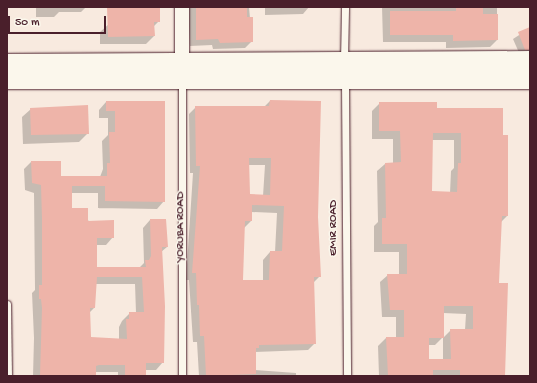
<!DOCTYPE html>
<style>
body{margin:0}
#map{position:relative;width:537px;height:383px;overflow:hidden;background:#f8eadf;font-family:"Gochi Hand",sans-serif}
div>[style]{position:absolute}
.shadow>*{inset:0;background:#0003}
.building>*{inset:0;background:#eeb4a9}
.roads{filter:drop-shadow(0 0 1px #4a1f2b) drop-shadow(0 0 1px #4a1f2b)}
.lane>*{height:7px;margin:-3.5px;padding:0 3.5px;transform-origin:3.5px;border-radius:3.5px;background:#fbf7ec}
.street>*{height:14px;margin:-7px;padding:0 7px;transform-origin:7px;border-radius:7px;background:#fbf7ec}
.secondary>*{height:20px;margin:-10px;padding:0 10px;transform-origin:10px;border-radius:10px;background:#fbf7ec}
span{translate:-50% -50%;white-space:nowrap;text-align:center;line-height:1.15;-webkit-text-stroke:3px #fbf7ec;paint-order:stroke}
.street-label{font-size:12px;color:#4a1f2b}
.frame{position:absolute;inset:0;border:8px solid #4a1f2b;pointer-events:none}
.scale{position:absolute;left:8px;top:16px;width:98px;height:18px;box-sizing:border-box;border:2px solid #4a1f2b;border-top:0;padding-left:5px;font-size:12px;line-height:14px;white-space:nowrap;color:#4a1f2b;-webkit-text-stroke:3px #fbf7ec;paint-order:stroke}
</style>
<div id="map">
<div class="shadow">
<i style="clip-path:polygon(36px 7px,86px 7px,81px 12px,59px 12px,54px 17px,36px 17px)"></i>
<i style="clip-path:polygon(128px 7px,159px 7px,159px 21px,153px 27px,154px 36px,146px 44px,100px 44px,100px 32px)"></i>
<i style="clip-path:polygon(188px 7px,249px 7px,252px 41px,245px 48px,213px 49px,212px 45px,190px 46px)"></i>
<i style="clip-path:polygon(265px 7px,309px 7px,303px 14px,265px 15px)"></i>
<i style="clip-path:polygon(382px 7px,497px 7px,497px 40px,490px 47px,446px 48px,446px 42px,383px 42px)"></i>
<i style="clip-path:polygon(530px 28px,530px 55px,520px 55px,513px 39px)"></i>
<i style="clip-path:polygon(evenodd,270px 101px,317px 217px,320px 276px,313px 283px,315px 343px,308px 350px,255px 352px,255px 370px,296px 373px,296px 376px,199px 376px,197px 342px,193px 342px,189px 280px,186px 280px,193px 173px,190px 173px,189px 114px,196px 107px,264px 107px,270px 101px,249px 165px,265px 165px,263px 196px,249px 195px,249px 165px,270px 101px,251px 212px,277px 213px,275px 252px,270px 252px,263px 260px,263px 281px,242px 281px,244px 228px,251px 221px,251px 212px)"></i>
<i style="clip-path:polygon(evenodd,106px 102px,164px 102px,164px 201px,157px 209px,98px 208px,98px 193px,71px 193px,71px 209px,113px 237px,106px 245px,96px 245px,96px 268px,139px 268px,144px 263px,143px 228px,150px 220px,167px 247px,161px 252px,163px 362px,156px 370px,145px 370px,145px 376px,118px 376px,118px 372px,95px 372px,95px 376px,33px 376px,34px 338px,32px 293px,35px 290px,34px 193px,25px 190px,24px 169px,31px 162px,60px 177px,100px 177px,103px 169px,102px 141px,108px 135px,108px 118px,99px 118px,99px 110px,106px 102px,95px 284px,135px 284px,136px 313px,130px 313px,122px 321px,119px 327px,119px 340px,90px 338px,89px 313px,94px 308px,95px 284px)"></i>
<i style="clip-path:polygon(evenodd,380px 103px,436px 109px,502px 136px,507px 216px,501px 222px,498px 284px,504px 376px,379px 376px,378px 346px,386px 338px,396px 338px,396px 317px,382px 317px,380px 282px,388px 275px,399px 275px,399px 252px,374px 252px,374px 226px,378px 222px,377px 171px,385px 164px,393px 163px,393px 139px,372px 139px,372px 111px,380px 103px,432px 140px,454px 140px,454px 168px,451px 171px,450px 193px,431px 192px,432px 140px,380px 103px,443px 313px,466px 314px,465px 330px,451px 330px,443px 338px,443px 313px,380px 103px,443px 337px,443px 360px,428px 360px,428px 345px,435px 345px,443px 337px)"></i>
<i style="clip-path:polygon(31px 109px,88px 133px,79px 142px,23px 144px,22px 117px)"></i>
</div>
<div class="building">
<i style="clip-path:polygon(107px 7px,160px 7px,160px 22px,154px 22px,155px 36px,108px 37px)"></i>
<i style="clip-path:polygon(196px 7px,247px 7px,247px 17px,253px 17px,253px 42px,220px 43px,218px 39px,196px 40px)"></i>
<i style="clip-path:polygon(456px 7px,483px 7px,483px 14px,498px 14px,498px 40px,453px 41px,453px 35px,390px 35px,390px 11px,456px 11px)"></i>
<i style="clip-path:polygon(530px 27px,530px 50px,525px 50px,518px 32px)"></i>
<i style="clip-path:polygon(evenodd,270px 100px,321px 101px,318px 217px,321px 277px,314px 277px,316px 344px,259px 345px,259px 348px,256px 348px,256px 374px,206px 376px,204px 336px,200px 336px,199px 305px,197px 305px,196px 273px,192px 273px,200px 166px,196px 166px,195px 106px,269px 106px,270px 100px,249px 158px,271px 158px,270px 195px,250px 194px,249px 158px,270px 100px,252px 205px,284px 206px,282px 251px,270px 251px,269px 280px,243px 280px,245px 221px,252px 221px,252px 205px)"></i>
<i style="clip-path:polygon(evenodd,106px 101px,165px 101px,165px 202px,105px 201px,105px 186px,72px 186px,72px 208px,88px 208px,88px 221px,114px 220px,114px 238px,97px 238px,97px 267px,146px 267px,145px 260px,149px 260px,151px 256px,150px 219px,166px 219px,168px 247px,162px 247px,165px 306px,164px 363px,146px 363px,146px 376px,125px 376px,125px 365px,99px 365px,96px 366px,96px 376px,40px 376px,42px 308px,41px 299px,39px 299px,39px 285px,42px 285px,42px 219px,41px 185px,32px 183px,31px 161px,61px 161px,61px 176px,107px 176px,107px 163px,110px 163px,109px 132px,115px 132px,115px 111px,106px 111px,106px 101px,97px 277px,142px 277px,144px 312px,129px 312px,129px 319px,126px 319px,127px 339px,91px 337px,90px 308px,95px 308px,97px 277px)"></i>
<i style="clip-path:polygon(evenodd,379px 102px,437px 102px,437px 108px,503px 108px,503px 135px,508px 135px,508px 216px,502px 216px,499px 283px,508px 283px,505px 376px,460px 376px,460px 370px,433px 370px,433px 376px,388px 376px,386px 337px,404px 337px,404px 310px,390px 310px,387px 274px,407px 274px,407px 244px,382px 244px,382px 218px,386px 218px,385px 163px,401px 162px,400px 131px,379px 131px,379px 102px,433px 133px,461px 133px,461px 163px,458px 163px,457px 192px,432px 191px,433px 133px,379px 102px,444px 306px,473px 306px,473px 329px,450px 329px,451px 359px,429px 359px,429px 338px,444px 338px,444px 306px)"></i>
<i style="clip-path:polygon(88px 105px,89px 134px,31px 135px,30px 108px)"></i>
</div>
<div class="roads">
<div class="lane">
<i style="left:344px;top:61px;width:54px;rotate:-88.9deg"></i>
<i style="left:182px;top:81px;width:295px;rotate:90deg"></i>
<i style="left:345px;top:81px;width:295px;rotate:89.6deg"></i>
<i style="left:7px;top:304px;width:72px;rotate:89.2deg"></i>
</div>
<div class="street">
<i style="left:182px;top:64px;width:57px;rotate:-90deg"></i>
</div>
<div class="secondary">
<i style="left:7px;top:64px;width:523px;rotate:-0.33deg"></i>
<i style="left:7px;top:79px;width:523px"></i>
</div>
</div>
<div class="street-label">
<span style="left:182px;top:227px;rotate:-90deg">YORUBA ROAD</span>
<span style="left:335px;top:228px;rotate:-90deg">EMIR ROAD</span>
</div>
<div class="frame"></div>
<div class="scale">50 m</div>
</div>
